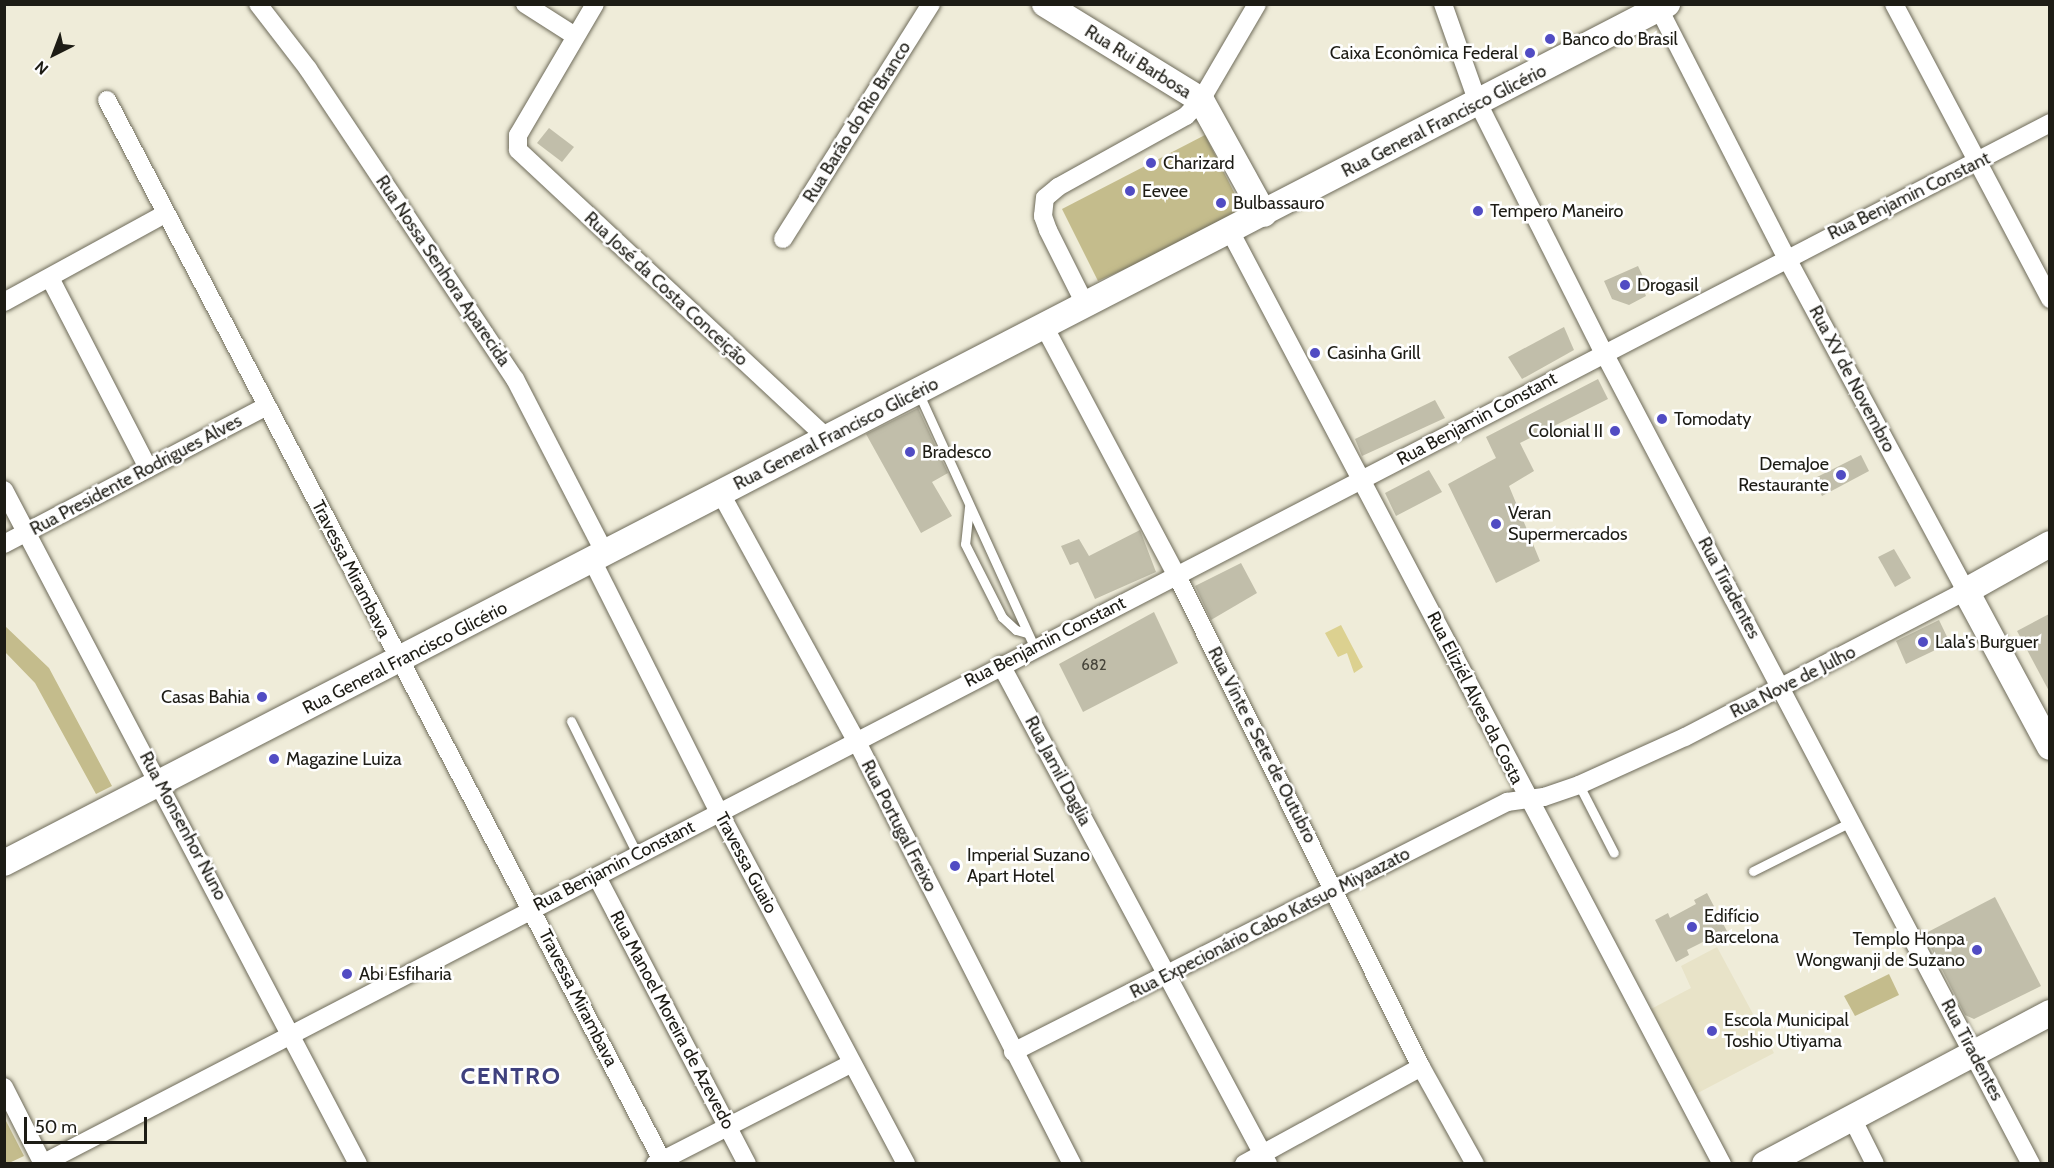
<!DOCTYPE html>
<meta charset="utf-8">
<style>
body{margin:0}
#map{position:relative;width:2054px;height:1168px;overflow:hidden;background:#efecd9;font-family:Cabin,sans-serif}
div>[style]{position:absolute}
.built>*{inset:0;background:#e8e3c8}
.green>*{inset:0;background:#c4bc8c}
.water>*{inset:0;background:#dcd190}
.building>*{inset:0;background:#c1beaa}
.roads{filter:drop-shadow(0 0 2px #6e6b5a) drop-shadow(0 0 2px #6e6b5a)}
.lane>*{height:9px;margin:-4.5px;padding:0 4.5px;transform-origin:4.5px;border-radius:4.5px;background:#fff}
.street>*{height:18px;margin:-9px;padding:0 9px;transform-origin:9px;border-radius:9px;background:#fff}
.secondary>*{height:26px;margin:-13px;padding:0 13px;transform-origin:13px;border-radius:13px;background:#fff}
.dots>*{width:16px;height:16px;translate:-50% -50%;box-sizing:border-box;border:3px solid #fff;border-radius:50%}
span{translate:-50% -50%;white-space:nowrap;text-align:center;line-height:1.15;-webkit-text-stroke:5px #fff;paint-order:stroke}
.number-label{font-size:15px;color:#46443a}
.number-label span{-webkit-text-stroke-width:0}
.poi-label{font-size:18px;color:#1d1c15}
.left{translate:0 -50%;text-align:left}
.right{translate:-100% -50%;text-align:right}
.street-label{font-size:18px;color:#1d1c15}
.district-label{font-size:24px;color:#3f417d;font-weight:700;letter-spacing:1.5px}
.frame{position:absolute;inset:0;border:6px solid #1d1c15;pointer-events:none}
.north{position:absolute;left:24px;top:24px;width:60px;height:60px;-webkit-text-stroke:4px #fff;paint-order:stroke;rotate:222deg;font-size:16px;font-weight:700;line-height:24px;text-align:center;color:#1d1c15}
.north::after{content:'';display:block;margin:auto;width:21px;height:27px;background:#1d1c15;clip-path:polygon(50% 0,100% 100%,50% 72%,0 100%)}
.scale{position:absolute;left:24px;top:1117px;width:123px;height:27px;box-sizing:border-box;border:3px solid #1d1c15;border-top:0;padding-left:8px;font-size:18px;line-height:21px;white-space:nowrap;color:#1d1c15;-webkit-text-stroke:4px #fff;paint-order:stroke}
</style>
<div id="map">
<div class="built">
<i style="clip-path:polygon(1717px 947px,1774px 1053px,1694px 1095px,1651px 1009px,1691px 988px,1681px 966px)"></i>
</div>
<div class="green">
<i style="clip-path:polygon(1205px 135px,1243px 210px,1212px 230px,1098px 281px,1062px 209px)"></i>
<i style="clip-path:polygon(4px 625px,49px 668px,112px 786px,96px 794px,35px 683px,5px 652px)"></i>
<i style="clip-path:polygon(1889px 974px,1899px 995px,1855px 1016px,1844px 996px)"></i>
<i style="clip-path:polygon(4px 1117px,24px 1156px,9px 1163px,5px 1163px)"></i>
</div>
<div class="water">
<i style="clip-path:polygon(1341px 625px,1363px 667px,1354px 673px,1347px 653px,1338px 657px,1325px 633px)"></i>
</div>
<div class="building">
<i style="clip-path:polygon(549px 128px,574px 147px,562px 162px,537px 143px)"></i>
<i style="clip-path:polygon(1638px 266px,1647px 285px,1642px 286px,1646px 296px,1629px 305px,1612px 299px,1604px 281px)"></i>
<i style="clip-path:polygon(1564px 327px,1574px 350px,1522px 379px,1508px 357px)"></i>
<i style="clip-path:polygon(1598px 379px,1608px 399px,1520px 443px,1534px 471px,1509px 486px,1540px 561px,1496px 583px,1448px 484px,1496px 458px,1486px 437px)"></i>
<i style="clip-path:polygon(1435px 400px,1445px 418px,1362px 456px,1355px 439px)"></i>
<i style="clip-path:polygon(918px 408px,948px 473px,932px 482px,952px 516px,921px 533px,866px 434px)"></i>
<i style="clip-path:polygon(1861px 455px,1869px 471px,1822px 496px,1813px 479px)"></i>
<i style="clip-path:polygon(1429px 470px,1442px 492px,1396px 516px,1385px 493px)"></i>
<i style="clip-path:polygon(1140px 530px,1156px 572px,1095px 599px,1078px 562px,1070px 565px,1061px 546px,1079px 539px,1089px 556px)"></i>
<i style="clip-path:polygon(1894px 549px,1911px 578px,1895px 587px,1878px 557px)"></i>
<i style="clip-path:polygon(1241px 563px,1257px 593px,1211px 620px,1195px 586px)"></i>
<i style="clip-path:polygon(1154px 612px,1178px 663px,1083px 712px,1059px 664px)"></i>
<i style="clip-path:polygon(2049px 614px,2049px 691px,2017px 631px)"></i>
<i style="clip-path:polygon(1939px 620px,1950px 643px,1906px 664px,1896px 641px)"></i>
<i style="clip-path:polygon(1707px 893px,1729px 935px,1716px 941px,1713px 937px,1687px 950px,1689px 955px,1676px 962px,1655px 920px,1668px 913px,1670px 918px,1696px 904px,1694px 900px)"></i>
<i style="clip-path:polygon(1995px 897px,2041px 986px,1974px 1019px,1965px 1015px,1924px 934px)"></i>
</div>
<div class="roads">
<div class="lane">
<i style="left:919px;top:394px;width:279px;rotate:65.5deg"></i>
<i style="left:969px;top:507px;width:37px;rotate:96deg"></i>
<i style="left:965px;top:544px;width:82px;rotate:63.1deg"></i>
<i style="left:1002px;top:617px;width:19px;rotate:43deg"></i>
<i style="left:1016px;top:630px;width:11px;rotate:15deg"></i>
<i style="left:571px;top:721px;width:148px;rotate:63.6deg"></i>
<i style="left:1579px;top:785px;width:76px;rotate:62.8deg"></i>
<i style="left:1753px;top:871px;width:112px;rotate:-26.6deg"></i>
</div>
<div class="street">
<i style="left:258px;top:4px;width:82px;rotate:52.4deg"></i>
<i style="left:308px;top:69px;width:373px;rotate:56.3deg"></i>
<i style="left:515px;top:379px;width:196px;rotate:62.7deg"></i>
<i style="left:525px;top:4px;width:59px;rotate:32.6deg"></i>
<i style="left:595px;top:4px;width:152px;rotate:120.4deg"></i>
<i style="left:518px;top:135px;width:15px;rotate:90deg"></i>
<i style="left:518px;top:150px;width:422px;rotate:43deg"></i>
<i style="left:1443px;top:4px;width:105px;rotate:70.5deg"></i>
<i style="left:1478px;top:103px;width:278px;rotate:63.3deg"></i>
<i style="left:1603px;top:351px;width:919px;rotate:62.24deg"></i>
<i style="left:1894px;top:4px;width:334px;rotate:62.1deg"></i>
<i style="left:107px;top:100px;width:1201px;rotate:62.37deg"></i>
<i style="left:1230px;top:231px;width:1055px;rotate:62.2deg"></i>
<i style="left:783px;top:239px;width:278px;rotate:-57.8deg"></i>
<i style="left:50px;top:278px;width:214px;rotate:62.7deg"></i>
<i style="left:4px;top:302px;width:183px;rotate:-28.7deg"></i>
<i style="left:1085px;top:304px;width:83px;rotate:-116.6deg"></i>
<i style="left:1048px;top:230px;width:15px;rotate:-110deg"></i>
<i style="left:1043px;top:216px;width:18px;rotate:-84deg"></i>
<i style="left:1045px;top:198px;width:17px;rotate:-40deg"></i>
<i style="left:1058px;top:187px;width:146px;rotate:-29deg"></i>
<i style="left:1186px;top:116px;width:22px;rotate:-47deg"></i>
<i style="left:1201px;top:100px;width:111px;rotate:-59.7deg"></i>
<i style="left:1045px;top:328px;width:279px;rotate:62deg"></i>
<i style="left:1176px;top:574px;width:551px;rotate:63.57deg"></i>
<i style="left:1421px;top:1067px;width:111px;rotate:60.9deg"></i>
<i style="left:4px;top:490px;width:761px;rotate:62.29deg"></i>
<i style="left:720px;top:492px;width:283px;rotate:61.3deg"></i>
<i style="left:856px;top:740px;width:476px;rotate:63deg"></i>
<i style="left:4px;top:544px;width:297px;rotate:-27.7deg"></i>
<i style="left:592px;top:560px;width:282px;rotate:63.3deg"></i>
<i style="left:719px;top:812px;width:399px;rotate:62deg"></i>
<i style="left:1001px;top:665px;width:566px;rotate:61.85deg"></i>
<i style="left:597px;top:877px;width:324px;rotate:62.4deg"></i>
<i style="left:1013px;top:1052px;width:554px;rotate:-26.84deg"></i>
<i style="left:1507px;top:802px;width:37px;rotate:-8deg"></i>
<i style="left:1544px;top:797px;width:37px;rotate:-19deg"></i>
<i style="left:1579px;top:785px;width:116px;rotate:-24.4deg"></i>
<i style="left:1685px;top:737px;width:317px;rotate:-27.5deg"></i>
<i style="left:1966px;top:591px;width:379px;rotate:-118.3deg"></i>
<i style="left:1786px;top:257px;width:279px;rotate:-117.1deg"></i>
<i style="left:4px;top:1087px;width:86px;rotate:63.1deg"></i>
<i style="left:1852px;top:1118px;width:51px;rotate:63.4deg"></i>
<i style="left:42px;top:1164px;width:2262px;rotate:-27.4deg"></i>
<i style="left:655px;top:1164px;width:221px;rotate:-27.1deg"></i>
<i style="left:1244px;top:1164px;width:202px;rotate:-28.7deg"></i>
</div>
<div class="secondary">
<i style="left:1045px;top:4px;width:183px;rotate:31.6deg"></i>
<i style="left:1201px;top:100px;width:130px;rotate:61.1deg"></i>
<i style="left:2050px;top:544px;width:96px;rotate:150.8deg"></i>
<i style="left:1966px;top:591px;width:177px;rotate:61.7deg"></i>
<i style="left:4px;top:863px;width:1872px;rotate:-27.32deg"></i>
<i style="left:1765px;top:1164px;width:323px;rotate:-27.9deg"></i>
</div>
</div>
<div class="dots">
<i style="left:1550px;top:39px;background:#514cc3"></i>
<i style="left:1530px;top:53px;background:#514cc3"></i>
<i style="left:1151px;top:163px;background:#514cc3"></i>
<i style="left:1130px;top:191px;background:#514cc3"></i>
<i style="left:1221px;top:203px;background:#514cc3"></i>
<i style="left:1478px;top:211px;background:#514cc3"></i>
<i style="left:1625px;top:285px;background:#514cc3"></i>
<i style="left:1315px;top:353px;background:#514cc3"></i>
<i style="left:1662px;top:419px;background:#514cc3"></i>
<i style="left:1615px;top:431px;background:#514cc3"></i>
<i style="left:910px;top:452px;background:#514cc3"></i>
<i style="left:1841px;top:475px;background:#514cc3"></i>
<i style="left:1496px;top:524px;background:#514cc3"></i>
<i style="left:1923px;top:642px;background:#514cc3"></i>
<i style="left:262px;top:697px;background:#514cc3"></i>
<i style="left:274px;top:759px;background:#514cc3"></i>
<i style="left:955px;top:866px;background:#514cc3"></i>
<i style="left:1692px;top:927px;background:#514cc3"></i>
<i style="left:1977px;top:950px;background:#514cc3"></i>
<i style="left:347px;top:974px;background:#514cc3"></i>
<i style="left:1712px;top:1031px;background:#514cc3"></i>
</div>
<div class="number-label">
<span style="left:1094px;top:666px">682</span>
</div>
<div class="poi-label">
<span class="left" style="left:1562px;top:39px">Banco do Brasil</span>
<span class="right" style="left:1518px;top:53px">Caixa Econômica Federal</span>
<span class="left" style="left:1163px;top:163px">Charizard</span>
<span class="left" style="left:1142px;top:191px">Eevee</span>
<span class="left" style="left:1233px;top:203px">Bulbassauro</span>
<span class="left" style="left:1490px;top:211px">Tempero Maneiro</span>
<span class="left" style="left:1637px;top:285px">Drogasil</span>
<span class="left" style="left:1327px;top:353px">Casinha Grill</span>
<span class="left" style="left:1674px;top:419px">Tomodaty</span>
<span class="right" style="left:1603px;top:431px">Colonial II</span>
<span class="left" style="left:922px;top:452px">Bradesco</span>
<span class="right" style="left:1829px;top:475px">DemaJoe<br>Restaurante</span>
<span class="left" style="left:1508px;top:524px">Veran<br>Supermercados</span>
<span class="left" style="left:1935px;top:642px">Lala's Burguer</span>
<span class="right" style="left:250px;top:697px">Casas Bahia</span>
<span class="left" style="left:286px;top:759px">Magazine Luiza</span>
<span class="left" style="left:967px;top:866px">Imperial Suzano<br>Apart Hotel</span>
<span class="left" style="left:1704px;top:927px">Edifício<br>Barcelona</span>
<span class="right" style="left:1965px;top:950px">Templo Honpa<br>Wongwanji de Suzano</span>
<span class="left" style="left:359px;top:974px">Abi Esfiharia</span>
<span class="left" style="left:1724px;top:1031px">Escola Municipal<br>Toshio Utiyama</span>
</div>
<div class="street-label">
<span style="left:1138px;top:62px;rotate:32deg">Rua Rui Barbosa</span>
<span style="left:1444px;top:121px;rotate:-27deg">Rua General Francisco Glicério</span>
<span style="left:857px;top:122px;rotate:-58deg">Rua Barão do Rio Branco</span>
<span style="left:1909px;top:196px;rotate:-26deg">Rua Benjamin Constant</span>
<span style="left:443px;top:271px;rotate:56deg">Rua Nossa Senhora Aparecida</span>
<span style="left:666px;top:289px;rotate:43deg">Rua José da Costa Conceição</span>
<span style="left:1852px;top:379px;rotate:62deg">Rua XV de Novembro</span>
<span style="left:1477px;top:419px;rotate:-28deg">Rua Benjamin Constant</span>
<span style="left:836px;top:434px;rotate:-27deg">Rua General Francisco Glicério</span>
<span style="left:136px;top:475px;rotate:-28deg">Rua Presidente Rodrigues Alves</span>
<span style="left:351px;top:569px;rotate:63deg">Travessa Mirambava</span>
<span style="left:1729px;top:588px;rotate:62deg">Rua Tiradentes</span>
<span style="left:1045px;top:642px;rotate:-27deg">Rua Benjamin Constant</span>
<span style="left:405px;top:658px;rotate:-27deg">Rua General Francisco Glicério</span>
<span style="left:1793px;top:682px;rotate:-27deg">Rua Nove de Julho</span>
<span style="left:1475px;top:698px;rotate:63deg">Rua Eliziél Alves da Costa</span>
<span style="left:1262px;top:745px;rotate:63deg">Rua Vinte e Sete de Outubro</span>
<span style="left:1058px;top:771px;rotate:62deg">Rua Jamil Daglia</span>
<span style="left:183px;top:826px;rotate:62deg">Rua Monsenhor Nuno</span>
<span style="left:899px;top:826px;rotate:63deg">Rua Portugal Freixo</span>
<span style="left:746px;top:863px;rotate:62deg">Travessa Guaio</span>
<span style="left:614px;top:866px;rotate:-27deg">Rua Benjamin Constant</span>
<span style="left:1270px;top:923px;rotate:-27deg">Rua Expecionário Cabo Katsuo Miyaazato</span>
<span style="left:578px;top:998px;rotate:63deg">Travessa Mirambava</span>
<span style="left:672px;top:1020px;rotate:62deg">Rua Manoel Moreira de Azevedo</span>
<span style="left:1972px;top:1050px;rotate:62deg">Rua Tiradentes</span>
</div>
<div class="district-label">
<span style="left:511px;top:1076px">CENTRO</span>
</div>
<div class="frame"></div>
<div class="north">N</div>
<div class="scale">50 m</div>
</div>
